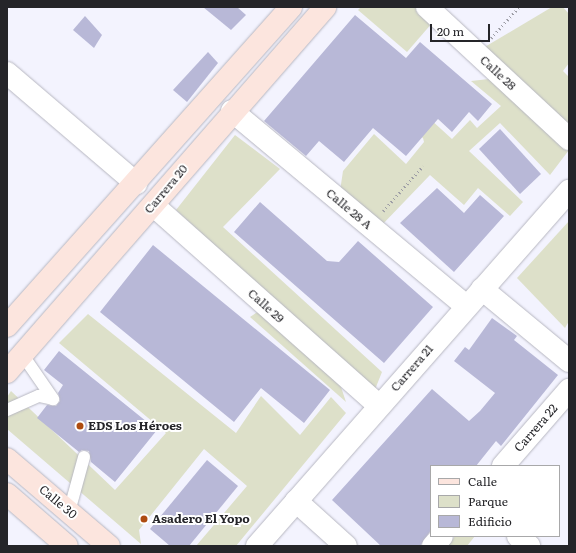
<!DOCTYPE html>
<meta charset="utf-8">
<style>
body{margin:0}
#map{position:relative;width:576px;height:553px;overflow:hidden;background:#f3f3fe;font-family:Literata,serif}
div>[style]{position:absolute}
.green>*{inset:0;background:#dde0c9}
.building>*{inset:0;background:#b8b8d7}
.path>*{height:2.5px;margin-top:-1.25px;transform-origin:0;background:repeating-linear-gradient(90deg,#9d9da5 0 1px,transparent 0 4px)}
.roads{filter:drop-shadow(0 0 1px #b7b7c1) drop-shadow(0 0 1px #b7b7c1)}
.service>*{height:12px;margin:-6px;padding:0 6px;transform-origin:6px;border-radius:6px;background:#fff}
.minor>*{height:22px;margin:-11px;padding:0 11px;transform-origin:11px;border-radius:11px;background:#fff}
.secondary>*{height:22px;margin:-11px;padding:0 11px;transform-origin:11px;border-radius:11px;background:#fce5de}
.dots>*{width:11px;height:11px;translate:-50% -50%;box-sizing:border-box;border:2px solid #fff;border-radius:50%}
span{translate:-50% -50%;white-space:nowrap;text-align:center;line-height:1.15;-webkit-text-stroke:4px #fff;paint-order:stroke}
.street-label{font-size:12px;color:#252529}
.poi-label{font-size:12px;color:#252529;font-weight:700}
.left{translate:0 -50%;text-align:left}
.frame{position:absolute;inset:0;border:8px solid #252529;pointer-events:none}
.legend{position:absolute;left:430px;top:465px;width:130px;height:72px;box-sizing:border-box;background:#fff;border:1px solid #a8a8a9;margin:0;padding:5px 7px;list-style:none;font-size:12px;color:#252529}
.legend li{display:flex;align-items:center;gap:8px;height:20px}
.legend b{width:20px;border:1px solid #a8a8a9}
.scale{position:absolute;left:430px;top:24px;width:60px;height:18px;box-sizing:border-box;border:2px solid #252529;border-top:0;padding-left:5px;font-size:12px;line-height:14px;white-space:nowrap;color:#252529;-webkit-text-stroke:3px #fff;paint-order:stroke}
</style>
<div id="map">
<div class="green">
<i style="clip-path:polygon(361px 7px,415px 7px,433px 22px,407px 52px,358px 10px)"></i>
<i style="clip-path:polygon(552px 7px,563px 7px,569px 14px,569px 63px,563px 71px,569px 77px,569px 136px,483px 48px)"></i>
<i style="clip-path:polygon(498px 78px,569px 141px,569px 150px,550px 175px,500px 123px,469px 151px,523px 202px,510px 216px,478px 188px,464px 205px,430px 175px,380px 227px,340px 191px,343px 171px,374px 134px,406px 164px,424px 142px,423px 138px,396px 115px,408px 99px,452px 139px,470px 120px,477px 128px,501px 106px,471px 81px)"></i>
<i style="clip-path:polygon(235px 135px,280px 169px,223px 227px,382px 372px,374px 392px,176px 210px)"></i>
<i style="clip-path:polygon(569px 221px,569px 321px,565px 328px,517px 278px)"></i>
<i style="clip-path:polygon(262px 309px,338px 378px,346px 402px,250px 317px)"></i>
<i style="clip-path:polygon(88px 314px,236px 433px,261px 396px,300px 435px,331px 397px,346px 413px,236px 546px,196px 546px,247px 486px,204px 449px,139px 530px,141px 544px,7px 429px,7px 397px,11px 391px,115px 490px,166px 433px,59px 343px)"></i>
<i style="clip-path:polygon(455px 536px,475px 536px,467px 546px,448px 546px)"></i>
</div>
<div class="building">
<i style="clip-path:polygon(203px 7px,237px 7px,246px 15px,231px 30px)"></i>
<i style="clip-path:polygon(355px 15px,406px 58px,420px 42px,492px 104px,478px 121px,469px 112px,452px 132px,438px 119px,406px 156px,373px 128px,344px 162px,319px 141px,306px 156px,264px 121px)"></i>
<i style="clip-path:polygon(85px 16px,102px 35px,94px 48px,73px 30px)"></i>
<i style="clip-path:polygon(208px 52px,218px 63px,187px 102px,173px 90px)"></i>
<i style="clip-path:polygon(500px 129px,541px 174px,520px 194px,479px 149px)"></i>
<i style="clip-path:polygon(437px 188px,464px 213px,480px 195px,504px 216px,454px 272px,400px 223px)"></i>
<i style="clip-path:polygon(260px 202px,327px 261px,339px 262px,358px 241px,433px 307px,384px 363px,234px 232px)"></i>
<i style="clip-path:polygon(153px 245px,330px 390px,304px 423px,261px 388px,234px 422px,100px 312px)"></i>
<i style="clip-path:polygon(492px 318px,517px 336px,514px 340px,558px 375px,501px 446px,496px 441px,476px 466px,431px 466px,431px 530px,420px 546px,381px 546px,332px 500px,432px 389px,469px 421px,480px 411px,495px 393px,454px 361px,465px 347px,469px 350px)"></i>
<i style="clip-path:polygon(59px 351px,157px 430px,115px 482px,91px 462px,89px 451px,82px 450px,79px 452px,37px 418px,47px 405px,56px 406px,60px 401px,58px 393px,63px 385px,44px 370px)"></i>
<i style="clip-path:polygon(207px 460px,238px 486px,189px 546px,170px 546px,150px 529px)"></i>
</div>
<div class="path">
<i style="left:491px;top:38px;width:42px;rotate:-47.9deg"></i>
<i style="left:383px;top:211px;width:60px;rotate:-48.4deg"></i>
</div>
<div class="roads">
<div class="service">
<i style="left:22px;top:354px;width:55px;rotate:55.4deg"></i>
<i style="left:7px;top:410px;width:35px;rotate:-24deg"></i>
<i style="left:39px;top:396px;width:14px;rotate:12deg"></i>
<i style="left:69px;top:512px;width:57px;rotate:-74.7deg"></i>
</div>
<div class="minor">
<i style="left:427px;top:7px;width:194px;rotate:42.9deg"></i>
<i style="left:7px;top:73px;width:170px;rotate:40.5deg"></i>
<i style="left:232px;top:111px;width:305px;rotate:39.8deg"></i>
<i style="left:153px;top:205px;width:302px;rotate:41.6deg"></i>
<i style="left:482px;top:289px;width:113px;rotate:39.6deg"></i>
<i style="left:503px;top:466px;width:101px;rotate:-49deg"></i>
<i style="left:296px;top:501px;width:67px;rotate:42deg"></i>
<i style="left:518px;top:536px;width:15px;rotate:42deg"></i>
<i style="left:257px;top:546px;width:473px;rotate:-48.7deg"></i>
<i style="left:433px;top:546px;width:13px;rotate:-48deg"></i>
</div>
<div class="secondary">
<i style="left:7px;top:326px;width:427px;rotate:-48.3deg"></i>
<i style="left:7px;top:372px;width:484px;rotate:-48.9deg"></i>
<i style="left:7px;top:459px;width:134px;rotate:40.5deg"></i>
<i style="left:7px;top:494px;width:79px;rotate:40.9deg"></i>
</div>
</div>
<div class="dots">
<i style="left:80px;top:426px;background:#ae4c11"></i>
<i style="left:144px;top:519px;background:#ae4c11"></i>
</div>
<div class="street-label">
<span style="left:498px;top:73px;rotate:43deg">Calle 28</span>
<span style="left:166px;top:189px;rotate:-50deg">Carrera 20</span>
<span style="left:349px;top:209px;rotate:40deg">Calle 28 A</span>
<span style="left:266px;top:306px;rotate:42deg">Calle 29</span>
<span style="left:412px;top:368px;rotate:-49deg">Carrera 21</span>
<span style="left:536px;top:428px;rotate:-49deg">Carrera 22</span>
<span style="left:58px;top:502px;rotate:40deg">Calle 30</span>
</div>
<div class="poi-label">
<span class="left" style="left:88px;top:426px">EDS Los Héroes</span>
<span class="left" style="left:152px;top:519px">Asadero El Yopo</span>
</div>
<div class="frame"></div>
<ul class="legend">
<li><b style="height:5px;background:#fce5de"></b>Calle</li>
<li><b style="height:11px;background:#dde0c9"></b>Parque</li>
<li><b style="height:11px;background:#b8b8d7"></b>Edificio</li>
</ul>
<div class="scale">20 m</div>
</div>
